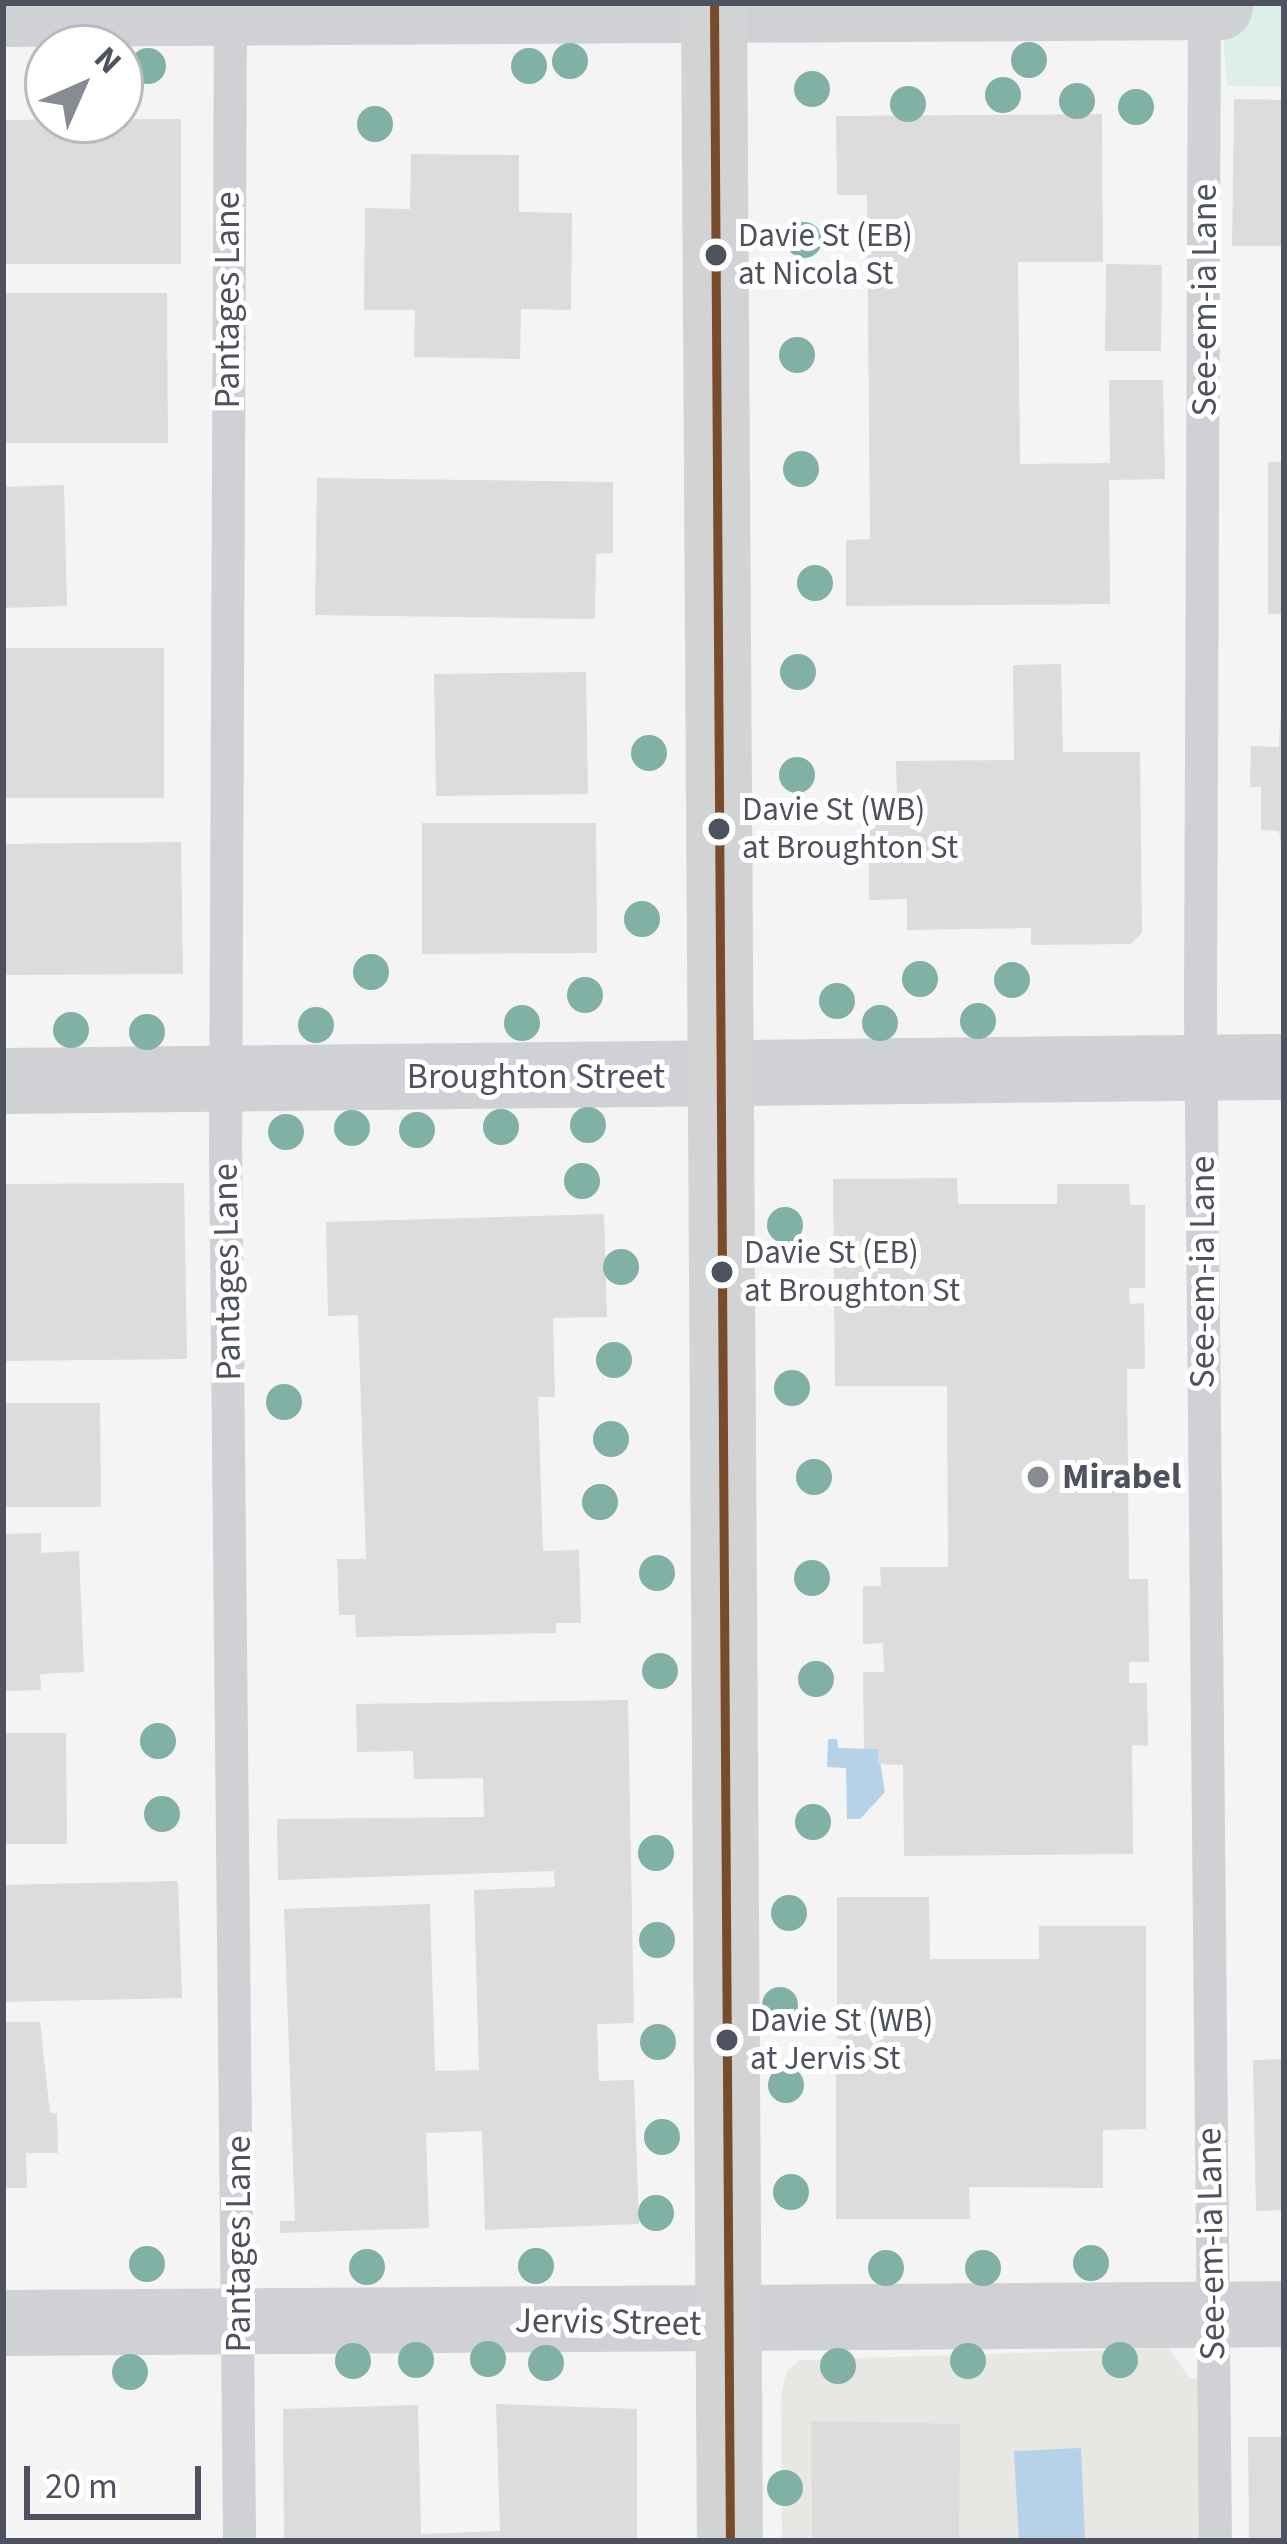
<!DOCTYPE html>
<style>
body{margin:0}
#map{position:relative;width:1287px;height:2544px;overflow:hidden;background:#f4f4f4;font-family:"Source Sans 3",sans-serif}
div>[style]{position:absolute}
.commercial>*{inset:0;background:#e7e7e3}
.green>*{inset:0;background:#dcf0e8}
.water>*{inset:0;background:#b6d2e8}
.building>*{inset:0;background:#dcdcdd}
.lane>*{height:33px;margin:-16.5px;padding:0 16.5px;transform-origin:16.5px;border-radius:16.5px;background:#d0d1d4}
.street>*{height:66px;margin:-33px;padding:0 33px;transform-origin:33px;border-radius:33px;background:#d0d1d4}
.secondary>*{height:66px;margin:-33px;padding:0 33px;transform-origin:33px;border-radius:33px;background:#d2d3d5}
.bus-1>*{height:9px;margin:-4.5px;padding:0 4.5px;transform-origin:4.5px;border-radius:4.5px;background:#7a4b2a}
.trees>*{width:36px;height:36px;margin:-18px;border-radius:50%;background:#81b1a4}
.dots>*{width:33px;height:33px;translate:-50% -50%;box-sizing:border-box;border:6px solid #fff;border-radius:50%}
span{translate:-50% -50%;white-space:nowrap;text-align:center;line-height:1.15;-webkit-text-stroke:10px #fff;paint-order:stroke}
.bus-label{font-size:33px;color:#4d525e}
.left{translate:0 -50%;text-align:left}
.street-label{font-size:36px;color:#4d525e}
.poi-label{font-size:36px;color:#4d525e;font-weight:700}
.frame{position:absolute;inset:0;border:6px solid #4d525e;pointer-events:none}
.north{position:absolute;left:24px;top:24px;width:120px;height:120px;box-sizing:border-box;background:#fff;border:3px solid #b8babf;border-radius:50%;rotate:45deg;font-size:33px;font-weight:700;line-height:48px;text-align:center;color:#4d525e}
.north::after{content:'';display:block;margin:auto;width:42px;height:54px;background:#878b92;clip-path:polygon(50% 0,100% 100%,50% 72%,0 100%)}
.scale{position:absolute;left:24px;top:2466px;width:177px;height:54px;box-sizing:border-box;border:6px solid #4d525e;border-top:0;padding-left:15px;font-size:36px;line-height:42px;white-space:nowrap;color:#4d525e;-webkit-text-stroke:9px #fff;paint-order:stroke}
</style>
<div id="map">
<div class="commercial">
<i style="clip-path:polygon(1169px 2348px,1190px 2378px,1214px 2379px,1215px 2541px,782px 2541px,781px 2395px,787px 2371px,800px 2360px)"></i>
</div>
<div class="green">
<i style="clip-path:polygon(1220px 3px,1284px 3px,1284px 87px,1227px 86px)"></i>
</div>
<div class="water">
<i style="clip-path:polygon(828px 1739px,837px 1739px,838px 1748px,878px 1749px,885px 1792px,860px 1819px,847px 1819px,846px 1768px,827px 1767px)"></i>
<i style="clip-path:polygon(1081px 2448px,1085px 2541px,1019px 2541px,1014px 2451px)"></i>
</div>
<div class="building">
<i style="clip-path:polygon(1234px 99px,1284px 100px,1284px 246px,1232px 246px)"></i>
<i style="clip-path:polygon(1102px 114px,1103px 262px,1018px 262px,1020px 464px,1110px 463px,1109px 380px,1163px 380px,1165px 479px,1109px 480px,1110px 604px,846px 606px,846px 540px,870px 539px,867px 195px,837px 195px,836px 116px)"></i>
<i style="clip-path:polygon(120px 119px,181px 119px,181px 264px,3px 264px,3px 120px)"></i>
<i style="clip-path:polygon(411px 154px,519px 155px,519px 212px,572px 213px,571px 310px,521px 309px,520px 359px,414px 357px,415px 310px,364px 310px,365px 208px,410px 209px)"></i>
<i style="clip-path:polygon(1106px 264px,1162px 265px,1161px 351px,1105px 351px)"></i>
<i style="clip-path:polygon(3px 293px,167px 293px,168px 443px,3px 443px)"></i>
<i style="clip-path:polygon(1268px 462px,1284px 462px,1284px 614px,1268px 614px)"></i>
<i style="clip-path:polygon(317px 478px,613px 482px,613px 553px,596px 554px,595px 619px,315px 615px)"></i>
<i style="clip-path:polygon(64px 485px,67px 606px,3px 608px,3px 487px)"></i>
<i style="clip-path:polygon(3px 648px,164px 648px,164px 798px,3px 798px)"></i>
<i style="clip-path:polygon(1061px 664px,1063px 752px,1140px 752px,1142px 933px,1131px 944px,1031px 945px,1031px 928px,907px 930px,907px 899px,869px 900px,868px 799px,897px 798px,896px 761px,1014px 760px,1013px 665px)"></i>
<i style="clip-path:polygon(586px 672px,588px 794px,436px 796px,434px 674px)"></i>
<i style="clip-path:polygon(1280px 719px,1284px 719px,1284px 863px,1279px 831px,1261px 830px,1261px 787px,1250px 787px,1251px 746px,1279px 747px)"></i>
<i style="clip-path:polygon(422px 823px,596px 823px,597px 953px,422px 954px)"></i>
<i style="clip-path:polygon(181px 842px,183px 974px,3px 975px,3px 844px)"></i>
<i style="clip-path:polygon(957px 1178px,958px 1204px,1057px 1204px,1057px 1184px,1129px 1184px,1130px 1205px,1145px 1205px,1145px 1288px,1129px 1288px,1130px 1304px,1144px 1303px,1145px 1369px,1127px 1369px,1129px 1579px,1148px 1579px,1149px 1662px,1129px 1662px,1129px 1683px,1147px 1683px,1148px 1746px,1132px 1745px,1133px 1854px,904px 1856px,903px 1765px,878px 1764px,878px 1749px,864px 1749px,863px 1672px,884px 1672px,883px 1643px,863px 1644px,863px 1586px,881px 1586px,880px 1567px,948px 1567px,947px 1386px,835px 1386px,833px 1179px)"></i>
<i style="clip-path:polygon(184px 1183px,187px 1359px,3px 1361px,3px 1184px)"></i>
<i style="clip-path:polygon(604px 1214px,607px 1317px,553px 1318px,555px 1397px,538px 1397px,543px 1551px,579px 1550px,581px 1623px,556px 1623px,556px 1633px,356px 1637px,355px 1615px,339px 1615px,337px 1559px,366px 1559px,358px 1315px,328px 1316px,326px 1222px)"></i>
<i style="clip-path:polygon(3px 1403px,100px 1403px,101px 1507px,3px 1507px)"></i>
<i style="clip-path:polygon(41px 1533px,41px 1553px,79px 1551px,84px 1672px,40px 1674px,41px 1690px,3px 1691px,3px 1534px)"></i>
<i style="clip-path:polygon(628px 1700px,634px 2023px,597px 2024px,599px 2081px,634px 2080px,639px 2224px,485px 2230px,482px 2131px,426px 2133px,429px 2228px,280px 2233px,280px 2221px,295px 2221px,284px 1909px,430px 1904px,435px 2071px,479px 2070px,474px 1890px,555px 1887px,554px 1871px,278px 1880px,277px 1819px,484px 1817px,483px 1778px,414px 1779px,413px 1751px,357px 1752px,356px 1704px)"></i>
<i style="clip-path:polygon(3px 1733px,66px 1733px,67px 1844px,3px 1844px)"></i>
<i style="clip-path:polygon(178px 1881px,182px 1998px,3px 2002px,3px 1885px)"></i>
<i style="clip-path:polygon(837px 1897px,929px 1897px,930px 1959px,1039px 1959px,1039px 1926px,1146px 1926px,1146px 2129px,1103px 2130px,1103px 2188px,969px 2187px,970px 2219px,836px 2219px,836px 2068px,853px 2067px,853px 2040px,837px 2039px)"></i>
<i style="clip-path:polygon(3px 2022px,40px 2022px,50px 2113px,57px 2113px,58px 2153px,26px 2153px,27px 2188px,3px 2188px)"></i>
<i style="clip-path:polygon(1284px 2059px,1284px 2210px,1256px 2211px,1253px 2060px)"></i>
<i style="clip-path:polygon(496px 2404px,637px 2409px,637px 2541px,284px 2541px,283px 2409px,418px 2405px,421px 2534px,500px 2531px)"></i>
<i style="clip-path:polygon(811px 2421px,960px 2424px,959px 2541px,812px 2541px)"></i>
<i style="clip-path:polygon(1248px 2437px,1284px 2437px,1284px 2541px,1249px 2541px)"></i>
</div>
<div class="lane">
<i style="left:1204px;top:3px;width:1007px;rotate:90.23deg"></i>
<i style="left:1200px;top:1010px;width:1531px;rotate:89.44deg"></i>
<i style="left:230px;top:5px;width:1144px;rotate:90.25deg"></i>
<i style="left:225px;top:1149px;width:1392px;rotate:89.42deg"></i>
</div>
<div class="street">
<i style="left:3px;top:14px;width:1217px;rotate:-0.33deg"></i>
<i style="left:3px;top:1081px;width:1281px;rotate:-0.63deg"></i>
<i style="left:3px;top:2323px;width:1281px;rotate:-0.4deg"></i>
</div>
<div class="secondary">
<i style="left:714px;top:3px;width:2538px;rotate:89.64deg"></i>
</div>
<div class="bus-1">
<i style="left:714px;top:3px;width:2538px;rotate:89.64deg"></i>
</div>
<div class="trees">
<i style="left:1029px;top:60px"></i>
<i style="left:570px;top:61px"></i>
<i style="left:148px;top:66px"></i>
<i style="left:529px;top:66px"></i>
<i style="left:812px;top:89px"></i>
<i style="left:1003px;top:95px"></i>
<i style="left:1077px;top:101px"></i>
<i style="left:908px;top:104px"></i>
<i style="left:1136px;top:107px"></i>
<i style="left:375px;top:124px"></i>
<i style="left:804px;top:240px"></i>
<i style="left:797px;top:355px"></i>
<i style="left:801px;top:469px"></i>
<i style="left:815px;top:583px"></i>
<i style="left:798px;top:672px"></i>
<i style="left:649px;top:753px"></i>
<i style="left:797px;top:775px"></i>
<i style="left:642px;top:919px"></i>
<i style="left:371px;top:972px"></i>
<i style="left:920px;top:979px"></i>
<i style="left:1012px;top:980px"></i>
<i style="left:585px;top:995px"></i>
<i style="left:837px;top:1001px"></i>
<i style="left:978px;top:1021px"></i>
<i style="left:522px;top:1023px"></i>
<i style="left:880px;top:1023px"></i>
<i style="left:316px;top:1025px"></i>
<i style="left:71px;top:1030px"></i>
<i style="left:147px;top:1032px"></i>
<i style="left:588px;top:1125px"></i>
<i style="left:501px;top:1127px"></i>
<i style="left:352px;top:1128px"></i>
<i style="left:417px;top:1130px"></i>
<i style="left:286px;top:1132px"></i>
<i style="left:582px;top:1181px"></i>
<i style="left:785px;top:1225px"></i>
<i style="left:621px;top:1267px"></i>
<i style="left:614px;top:1360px"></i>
<i style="left:792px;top:1388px"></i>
<i style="left:284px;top:1402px"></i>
<i style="left:611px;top:1439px"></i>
<i style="left:814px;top:1477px"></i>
<i style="left:600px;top:1502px"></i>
<i style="left:657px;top:1573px"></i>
<i style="left:812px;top:1578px"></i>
<i style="left:660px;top:1671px"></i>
<i style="left:816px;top:1679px"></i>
<i style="left:158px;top:1741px"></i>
<i style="left:162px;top:1814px"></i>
<i style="left:813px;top:1822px"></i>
<i style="left:656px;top:1853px"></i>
<i style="left:789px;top:1913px"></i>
<i style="left:657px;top:1940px"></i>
<i style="left:780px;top:2005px"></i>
<i style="left:658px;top:2042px"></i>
<i style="left:786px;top:2085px"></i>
<i style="left:662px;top:2137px"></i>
<i style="left:791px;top:2192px"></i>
<i style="left:656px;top:2213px"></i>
<i style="left:1091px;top:2263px"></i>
<i style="left:147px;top:2264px"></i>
<i style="left:536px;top:2266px"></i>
<i style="left:367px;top:2267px"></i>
<i style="left:886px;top:2268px"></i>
<i style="left:983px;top:2268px"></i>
<i style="left:488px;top:2359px"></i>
<i style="left:416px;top:2360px"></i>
<i style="left:1120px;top:2360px"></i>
<i style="left:353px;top:2361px"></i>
<i style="left:968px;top:2361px"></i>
<i style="left:546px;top:2363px"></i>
<i style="left:838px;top:2366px"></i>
<i style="left:130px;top:2372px"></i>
<i style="left:785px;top:2488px"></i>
</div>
<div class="dots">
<i style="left:716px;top:255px;background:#4d525e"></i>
<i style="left:719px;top:829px;background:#4d525e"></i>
<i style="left:722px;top:1272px;background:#4d525e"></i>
<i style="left:1038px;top:1477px;background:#878b92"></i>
<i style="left:727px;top:2040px;background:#4d525e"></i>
</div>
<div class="bus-label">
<span class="left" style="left:738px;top:255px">Davie St (EB)<br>at Nicola St</span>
<span class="left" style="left:742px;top:829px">Davie St (WB)<br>at Broughton St</span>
<span class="left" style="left:744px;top:1272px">Davie St (EB)<br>at Broughton St</span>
<span class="left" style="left:750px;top:2040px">Davie St (WB)<br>at Jervis St</span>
</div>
<div class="street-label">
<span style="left:228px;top:300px;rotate:-90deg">Pantages Lane</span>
<span style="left:1205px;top:300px;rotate:-90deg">See-em-ia Lane</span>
<span style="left:536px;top:1077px">Broughton Street</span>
<span style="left:227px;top:1272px;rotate:-91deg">Pantages Lane</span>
<span style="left:1203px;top:1272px;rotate:-90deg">See-em-ia Lane</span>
<span style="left:239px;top:2244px;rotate:-90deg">Pantages Lane</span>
<span style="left:1211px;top:2244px;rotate:-91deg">See-em-ia Lane</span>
<span style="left:608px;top:2322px;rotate:1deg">Jervis Street</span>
</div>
<div class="poi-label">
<span class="left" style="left:1062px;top:1477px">Mirabel</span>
</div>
<div class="frame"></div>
<div class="north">N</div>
<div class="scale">20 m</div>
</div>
